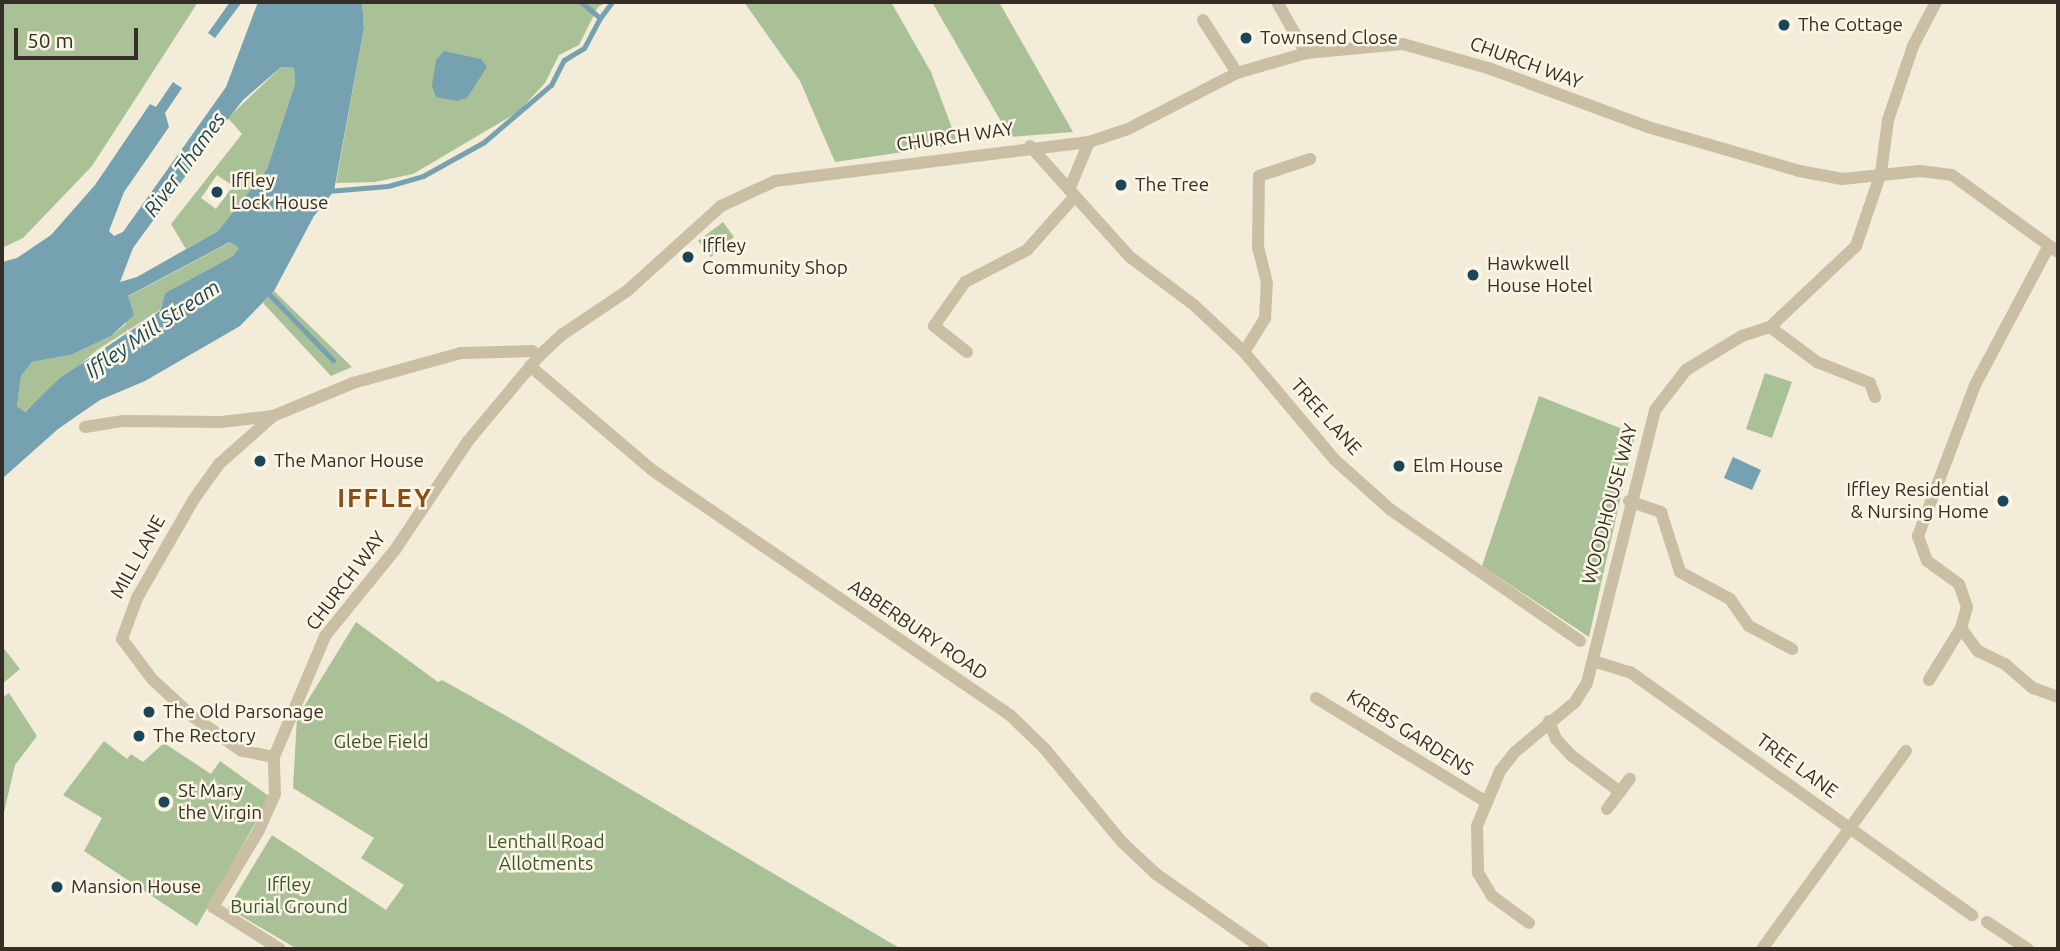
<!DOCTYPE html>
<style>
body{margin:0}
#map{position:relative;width:2060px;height:951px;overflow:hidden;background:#f2ecd8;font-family:Ubuntu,sans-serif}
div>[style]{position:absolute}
.green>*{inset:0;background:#aac198}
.water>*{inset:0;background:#76a1b0}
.stream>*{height:5px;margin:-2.5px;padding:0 2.5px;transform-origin:2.5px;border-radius:2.5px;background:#76a1b0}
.street>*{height:12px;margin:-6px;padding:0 6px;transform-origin:6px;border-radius:6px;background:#cabea4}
.dots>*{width:19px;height:19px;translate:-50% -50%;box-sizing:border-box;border:4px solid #faf5e4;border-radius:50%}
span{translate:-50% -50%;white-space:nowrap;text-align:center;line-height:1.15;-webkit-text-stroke:5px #faf5e4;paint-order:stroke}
.poi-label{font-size:19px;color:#352e26}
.left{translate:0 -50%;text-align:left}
.right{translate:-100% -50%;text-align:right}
.street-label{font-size:19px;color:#352e26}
.park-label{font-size:19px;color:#3b5529}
.water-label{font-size:21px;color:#1a4658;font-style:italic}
.district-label{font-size:26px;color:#884d1c;font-weight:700;letter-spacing:2px}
.frame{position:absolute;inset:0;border:4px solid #352e26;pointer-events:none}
.scale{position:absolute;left:14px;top:28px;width:124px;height:32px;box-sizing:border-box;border:4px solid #352e26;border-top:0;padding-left:9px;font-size:21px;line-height:24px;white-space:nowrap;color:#352e26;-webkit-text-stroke:5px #faf5e4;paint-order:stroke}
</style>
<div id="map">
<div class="green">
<i style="clip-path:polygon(2px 2px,198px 2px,92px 166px,23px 238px,2px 248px)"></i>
<i style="clip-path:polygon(362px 2px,607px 2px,598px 7px,579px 45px,559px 55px,545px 83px,518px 112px,413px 174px,375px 182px,336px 183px,364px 28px)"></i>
<i style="clip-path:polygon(744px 2px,891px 2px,931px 72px,958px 144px,835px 162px,800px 81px)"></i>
<i style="clip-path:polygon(932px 2px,999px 2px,1073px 132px,1010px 137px)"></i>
<i style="clip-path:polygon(evenodd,281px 67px,294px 68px,295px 84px,267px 169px,218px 231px,186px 249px,171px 224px,242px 134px,228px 118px,281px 67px,217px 175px,233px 186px,216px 209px,201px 198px,217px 175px)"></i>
<i style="clip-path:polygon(723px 222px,734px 237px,711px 257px,698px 241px)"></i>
<i style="clip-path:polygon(231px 242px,239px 248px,233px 256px,165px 293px,160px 310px,97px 350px,24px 412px,17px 406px,21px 376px,32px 362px,71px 355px,111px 336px,126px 324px,127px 297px)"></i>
<i style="clip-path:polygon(274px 291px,352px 367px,331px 376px,263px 303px)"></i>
<i style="clip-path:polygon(1765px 373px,1792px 382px,1772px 438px,1746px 429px)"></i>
<i style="clip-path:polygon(1539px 396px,1635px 434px,1589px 637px,1482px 566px)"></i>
<i style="clip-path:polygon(356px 622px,438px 682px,442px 680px,517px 722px,901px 949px,297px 949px,228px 908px,272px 835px,386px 910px,404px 885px,361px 858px,374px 838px,293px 788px,297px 718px)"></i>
<i style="clip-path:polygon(2px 646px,20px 669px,2px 684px)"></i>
<i style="clip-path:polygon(9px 693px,37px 736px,15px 765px,2px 821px,2px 698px)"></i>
<i style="clip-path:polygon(104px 741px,127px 759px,131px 754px,143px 762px,164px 743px,211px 774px,220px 761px,270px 797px,197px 926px,84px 851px,102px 818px,63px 795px)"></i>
</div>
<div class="water">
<i style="clip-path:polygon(230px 2px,242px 2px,215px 38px,208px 33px)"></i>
<i style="clip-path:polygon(evenodd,258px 2px,362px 2px,364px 28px,334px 191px,314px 216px,274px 291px,240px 326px,145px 381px,100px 400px,58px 429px,3px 478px,2px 504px,2px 262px,17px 258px,51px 235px,95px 185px,150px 104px,156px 107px,173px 82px,182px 88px,165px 113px,169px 127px,124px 192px,109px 231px,114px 236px,123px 232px,226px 87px,258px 2px,281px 67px,294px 68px,295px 84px,267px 169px,218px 231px,137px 277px,120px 282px,133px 248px,214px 137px,243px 100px,281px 67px,258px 2px,230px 242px,239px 248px,233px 256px,165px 293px,160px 311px,60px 378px,25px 412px,17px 406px,21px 376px,32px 362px,71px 355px,111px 336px,134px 315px,128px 296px,230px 242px)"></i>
<i style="clip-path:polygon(444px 51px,481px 59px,487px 67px,467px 98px,457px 101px,436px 97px,432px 86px,436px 60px)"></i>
<i style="clip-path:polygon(1733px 457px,1761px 470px,1752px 490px,1724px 478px)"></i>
</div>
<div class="stream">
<i style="left:581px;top:2px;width:25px;rotate:40deg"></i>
<i style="left:600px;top:18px;width:20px;rotate:-53deg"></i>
<i style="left:328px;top:191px;width:60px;rotate:-4.8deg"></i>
<i style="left:388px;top:186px;width:36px;rotate:-16deg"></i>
<i style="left:423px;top:176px;width:70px;rotate:-29.1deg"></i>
<i style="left:484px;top:142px;width:88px;rotate:-40.4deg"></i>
<i style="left:551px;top:85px;width:28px;rotate:-63deg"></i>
<i style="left:564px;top:60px;width:23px;rotate:-31deg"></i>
<i style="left:584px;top:48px;width:34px;rotate:-62deg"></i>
<i style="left:267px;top:292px;width:95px;rotate:45.9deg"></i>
</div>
<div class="street">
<i style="left:1277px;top:2px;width:59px;rotate:60.4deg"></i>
<i style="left:1203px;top:20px;width:63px;rotate:57.3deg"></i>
<i style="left:1030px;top:146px;width:149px;rotate:48deg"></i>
<i style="left:1130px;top:257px;width:80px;rotate:36.9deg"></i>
<i style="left:1194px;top:305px;width:69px;rotate:43.2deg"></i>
<i style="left:1244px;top:352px;width:141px;rotate:49.9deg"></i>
<i style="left:1335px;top:460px;width:75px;rotate:41.8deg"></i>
<i style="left:1391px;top:510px;width:230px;rotate:34.7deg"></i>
<i style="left:1069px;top:190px;width:52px;rotate:-67.4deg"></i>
<i style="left:1770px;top:327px;width:59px;rotate:36.7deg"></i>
<i style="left:1817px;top:362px;width:57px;rotate:21.6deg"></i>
<i style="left:1870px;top:383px;width:15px;rotate:70deg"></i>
<i style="left:967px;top:352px;width:42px;rotate:-141.8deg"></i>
<i style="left:934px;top:326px;width:54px;rotate:-54.8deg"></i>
<i style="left:965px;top:282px;width:70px;rotate:-27.3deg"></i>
<i style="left:1027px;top:250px;width:72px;rotate:-48.4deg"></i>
<i style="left:1244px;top:352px;width:40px;rotate:-58deg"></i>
<i style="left:1265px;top:318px;width:35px;rotate:-87deg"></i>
<i style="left:1267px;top:283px;width:36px;rotate:-104deg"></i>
<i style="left:1258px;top:248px;width:72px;rotate:-89.2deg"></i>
<i style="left:1259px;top:176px;width:54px;rotate:-18.4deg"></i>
<i style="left:530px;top:366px;width:160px;rotate:40.4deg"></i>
<i style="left:652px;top:470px;width:435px;rotate:34.4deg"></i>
<i style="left:1011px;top:716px;width:47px;rotate:44.1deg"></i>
<i style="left:1045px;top:749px;width:121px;rotate:50.4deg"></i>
<i style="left:1122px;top:842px;width:47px;rotate:43.3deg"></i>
<i style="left:1156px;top:874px;width:131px;rotate:35deg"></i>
<i style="left:85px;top:427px;width:39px;rotate:-9deg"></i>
<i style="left:124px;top:421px;width:97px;rotate:0.6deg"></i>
<i style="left:221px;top:422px;width:52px;rotate:-6.6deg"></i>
<i style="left:1629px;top:501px;width:34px;rotate:19deg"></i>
<i style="left:1661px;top:512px;width:63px;rotate:72.4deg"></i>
<i style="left:1680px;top:572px;width:57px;rotate:28.4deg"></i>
<i style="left:1730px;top:599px;width:33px;rotate:55deg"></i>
<i style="left:1749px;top:626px;width:49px;rotate:28.1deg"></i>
<i style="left:1961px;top:628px;width:29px;rotate:54deg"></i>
<i style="left:1978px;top:651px;width:30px;rotate:26deg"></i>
<i style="left:2005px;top:664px;width:37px;rotate:41deg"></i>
<i style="left:2033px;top:688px;width:27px;rotate:20deg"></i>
<i style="left:1593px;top:661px;width:39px;rotate:17deg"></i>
<i style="left:1630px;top:672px;width:420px;rotate:35.4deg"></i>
<i style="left:1929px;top:680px;width:61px;rotate:-58.4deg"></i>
<i style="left:1961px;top:628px;width:22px;rotate:-74deg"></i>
<i style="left:1967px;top:607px;width:24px;rotate:-109deg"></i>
<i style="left:1959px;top:584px;width:39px;rotate:-144deg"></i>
<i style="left:1927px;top:561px;width:27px;rotate:-110deg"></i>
<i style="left:1918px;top:536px;width:161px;rotate:-69.3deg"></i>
<i style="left:1975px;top:385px;width:157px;rotate:-62deg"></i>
<i style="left:1316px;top:698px;width:198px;rotate:31.4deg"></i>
<i style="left:1549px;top:721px;width:19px;rotate:69deg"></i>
<i style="left:1556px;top:739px;width:23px;rotate:47deg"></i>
<i style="left:1572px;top:756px;width:60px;rotate:36.9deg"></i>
<i style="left:274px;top:757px;width:33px;rotate:-169deg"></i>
<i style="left:242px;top:751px;width:61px;rotate:-145deg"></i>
<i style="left:192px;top:716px;width:54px;rotate:-137.2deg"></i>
<i style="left:152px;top:679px;width:50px;rotate:-126.9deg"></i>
<i style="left:122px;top:639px;width:44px;rotate:-69.9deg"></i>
<i style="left:137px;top:598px;width:114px;rotate:-60.1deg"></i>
<i style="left:194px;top:499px;width:43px;rotate:-54.5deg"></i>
<i style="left:219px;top:464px;width:72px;rotate:-41.6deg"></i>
<i style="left:273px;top:416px;width:87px;rotate:-22.4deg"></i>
<i style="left:353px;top:383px;width:112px;rotate:-15.5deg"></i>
<i style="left:461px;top:353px;width:71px;rotate:-1.6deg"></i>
<i style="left:532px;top:351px;width:9px;rotate:36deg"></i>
<i style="left:1607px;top:809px;width:38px;rotate:-53deg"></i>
<i style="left:1987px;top:922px;width:49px;rotate:33.4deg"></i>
<i style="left:1529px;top:923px;width:46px;rotate:-143.9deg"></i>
<i style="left:1492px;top:896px;width:27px;rotate:-121deg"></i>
<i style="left:1478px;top:873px;width:47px;rotate:-91.2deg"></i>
<i style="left:1477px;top:826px;width:60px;rotate:-67.3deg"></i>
<i style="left:1500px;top:771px;width:24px;rotate:-52deg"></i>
<i style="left:1515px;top:752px;width:78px;rotate:-39.8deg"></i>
<i style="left:1575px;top:702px;width:22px;rotate:-58deg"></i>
<i style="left:1587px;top:683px;width:281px;rotate:-76deg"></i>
<i style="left:1655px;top:410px;width:51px;rotate:-52.2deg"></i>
<i style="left:1686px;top:370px;width:66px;rotate:-31.3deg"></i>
<i style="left:1742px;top:336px;width:29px;rotate:-18deg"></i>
<i style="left:1770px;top:327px;width:118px;rotate:-43.3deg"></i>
<i style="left:1856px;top:246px;width:77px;rotate:-71.1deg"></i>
<i style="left:1881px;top:173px;width:53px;rotate:-82.5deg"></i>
<i style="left:1888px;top:120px;width:78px;rotate:-71.3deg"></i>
<i style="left:1913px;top:46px;width:50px;rotate:-62.4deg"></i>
<i style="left:280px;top:949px;width:79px;rotate:-147.9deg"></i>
<i style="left:213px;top:907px;width:90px;rotate:-59.1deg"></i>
<i style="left:259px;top:830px;width:39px;rotate:-66deg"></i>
<i style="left:275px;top:794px;width:37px;rotate:-92deg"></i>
<i style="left:274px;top:757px;width:131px;rotate:-67.1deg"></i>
<i style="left:325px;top:636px;width:111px;rotate:-50.9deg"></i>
<i style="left:395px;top:550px;width:131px;rotate:-56.2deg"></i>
<i style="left:468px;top:441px;width:111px;rotate:-50.1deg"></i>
<i style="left:539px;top:356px;width:33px;rotate:-43deg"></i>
<i style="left:563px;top:334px;width:77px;rotate:-33.9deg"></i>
<i style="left:627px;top:291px;width:127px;rotate:-42.1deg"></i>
<i style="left:721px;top:206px;width:60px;rotate:-24.8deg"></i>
<i style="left:775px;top:181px;width:316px;rotate:-7.1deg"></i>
<i style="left:1089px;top:142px;width:41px;rotate:-18.4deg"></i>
<i style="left:1128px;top:129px;width:123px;rotate:-27.2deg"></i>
<i style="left:1237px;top:73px;width:72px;rotate:-16.2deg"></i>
<i style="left:1306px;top:53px;width:97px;rotate:-5.3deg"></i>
<i style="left:1403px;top:44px;width:88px;rotate:15.8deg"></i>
<i style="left:1488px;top:68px;width:171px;rotate:20.2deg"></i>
<i style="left:1648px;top:127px;width:157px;rotate:16.2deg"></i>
<i style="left:1799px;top:171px;width:44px;rotate:10.5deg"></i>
<i style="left:1842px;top:179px;width:78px;rotate:-5.9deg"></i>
<i style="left:1920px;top:171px;width:32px;rotate:7deg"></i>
<i style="left:1952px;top:175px;width:131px;rotate:36deg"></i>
<i style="left:1762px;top:949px;width:245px;rotate:-54deg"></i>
</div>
<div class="dots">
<i style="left:1784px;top:25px;background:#1a4658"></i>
<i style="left:1246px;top:38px;background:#1a4658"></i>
<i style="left:1121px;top:185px;background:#1a4658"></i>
<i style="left:217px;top:192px;background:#1a4658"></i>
<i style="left:688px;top:257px;background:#1a4658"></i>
<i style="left:1473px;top:275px;background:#1a4658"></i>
<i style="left:260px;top:461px;background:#1a4658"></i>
<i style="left:1399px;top:466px;background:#1a4658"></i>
<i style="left:2003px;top:501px;background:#1a4658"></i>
<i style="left:149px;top:712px;background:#1a4658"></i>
<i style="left:139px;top:736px;background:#1a4658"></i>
<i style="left:164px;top:802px;background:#1a4658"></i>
<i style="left:57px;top:887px;background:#1a4658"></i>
</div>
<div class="poi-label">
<span class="left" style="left:1798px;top:25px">The Cottage</span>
<span class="left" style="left:1260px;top:38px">Townsend Close</span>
<span class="left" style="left:231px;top:192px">Iffley<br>Lock House</span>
<span class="left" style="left:1135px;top:185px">The Tree</span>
<span class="left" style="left:702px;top:257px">Iffley<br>Community Shop</span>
<span class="left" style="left:1487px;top:275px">Hawkwell<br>House Hotel</span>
<span class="left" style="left:274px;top:461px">The Manor House</span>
<span class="left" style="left:1413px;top:466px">Elm House</span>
<span class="right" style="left:1989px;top:501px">Iffley Residential<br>&amp; Nursing Home</span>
<span class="left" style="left:163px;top:712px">The Old Parsonage</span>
<span class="left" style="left:153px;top:736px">The Rectory</span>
<span class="left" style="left:178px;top:802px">St Mary<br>the Virgin</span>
<span class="left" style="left:71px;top:887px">Mansion House</span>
</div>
<div class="street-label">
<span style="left:1526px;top:63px;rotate:20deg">CHURCH WAY</span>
<span style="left:955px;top:137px;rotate:-8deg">CHURCH WAY</span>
<span style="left:1326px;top:417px;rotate:48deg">TREE LANE</span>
<span style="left:1610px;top:504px;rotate:-75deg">WOODHOUSE WAY</span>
<span style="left:138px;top:557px;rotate:-61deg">MILL LANE</span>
<span style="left:346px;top:581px;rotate:-53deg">CHURCH WAY</span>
<span style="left:918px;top:630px;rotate:34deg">ABBERBURY ROAD</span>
<span style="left:1410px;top:733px;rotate:32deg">KREBS GARDENS</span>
<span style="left:1797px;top:766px;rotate:36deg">TREE LANE</span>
</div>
<div class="park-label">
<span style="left:381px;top:742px">Glebe Field</span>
<span style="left:546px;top:853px">Lenthall Road<br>Allotments</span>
<span style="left:289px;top:896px">Iffley<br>Burial Ground</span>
</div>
<div class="water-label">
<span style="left:184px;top:164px;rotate:-54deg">River Thames</span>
<span style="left:152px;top:328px;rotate:-34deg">Iffley Mill Stream</span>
</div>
<div class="district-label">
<span style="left:385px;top:498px">IFFLEY</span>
</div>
<div class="frame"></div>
<div class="scale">50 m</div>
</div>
